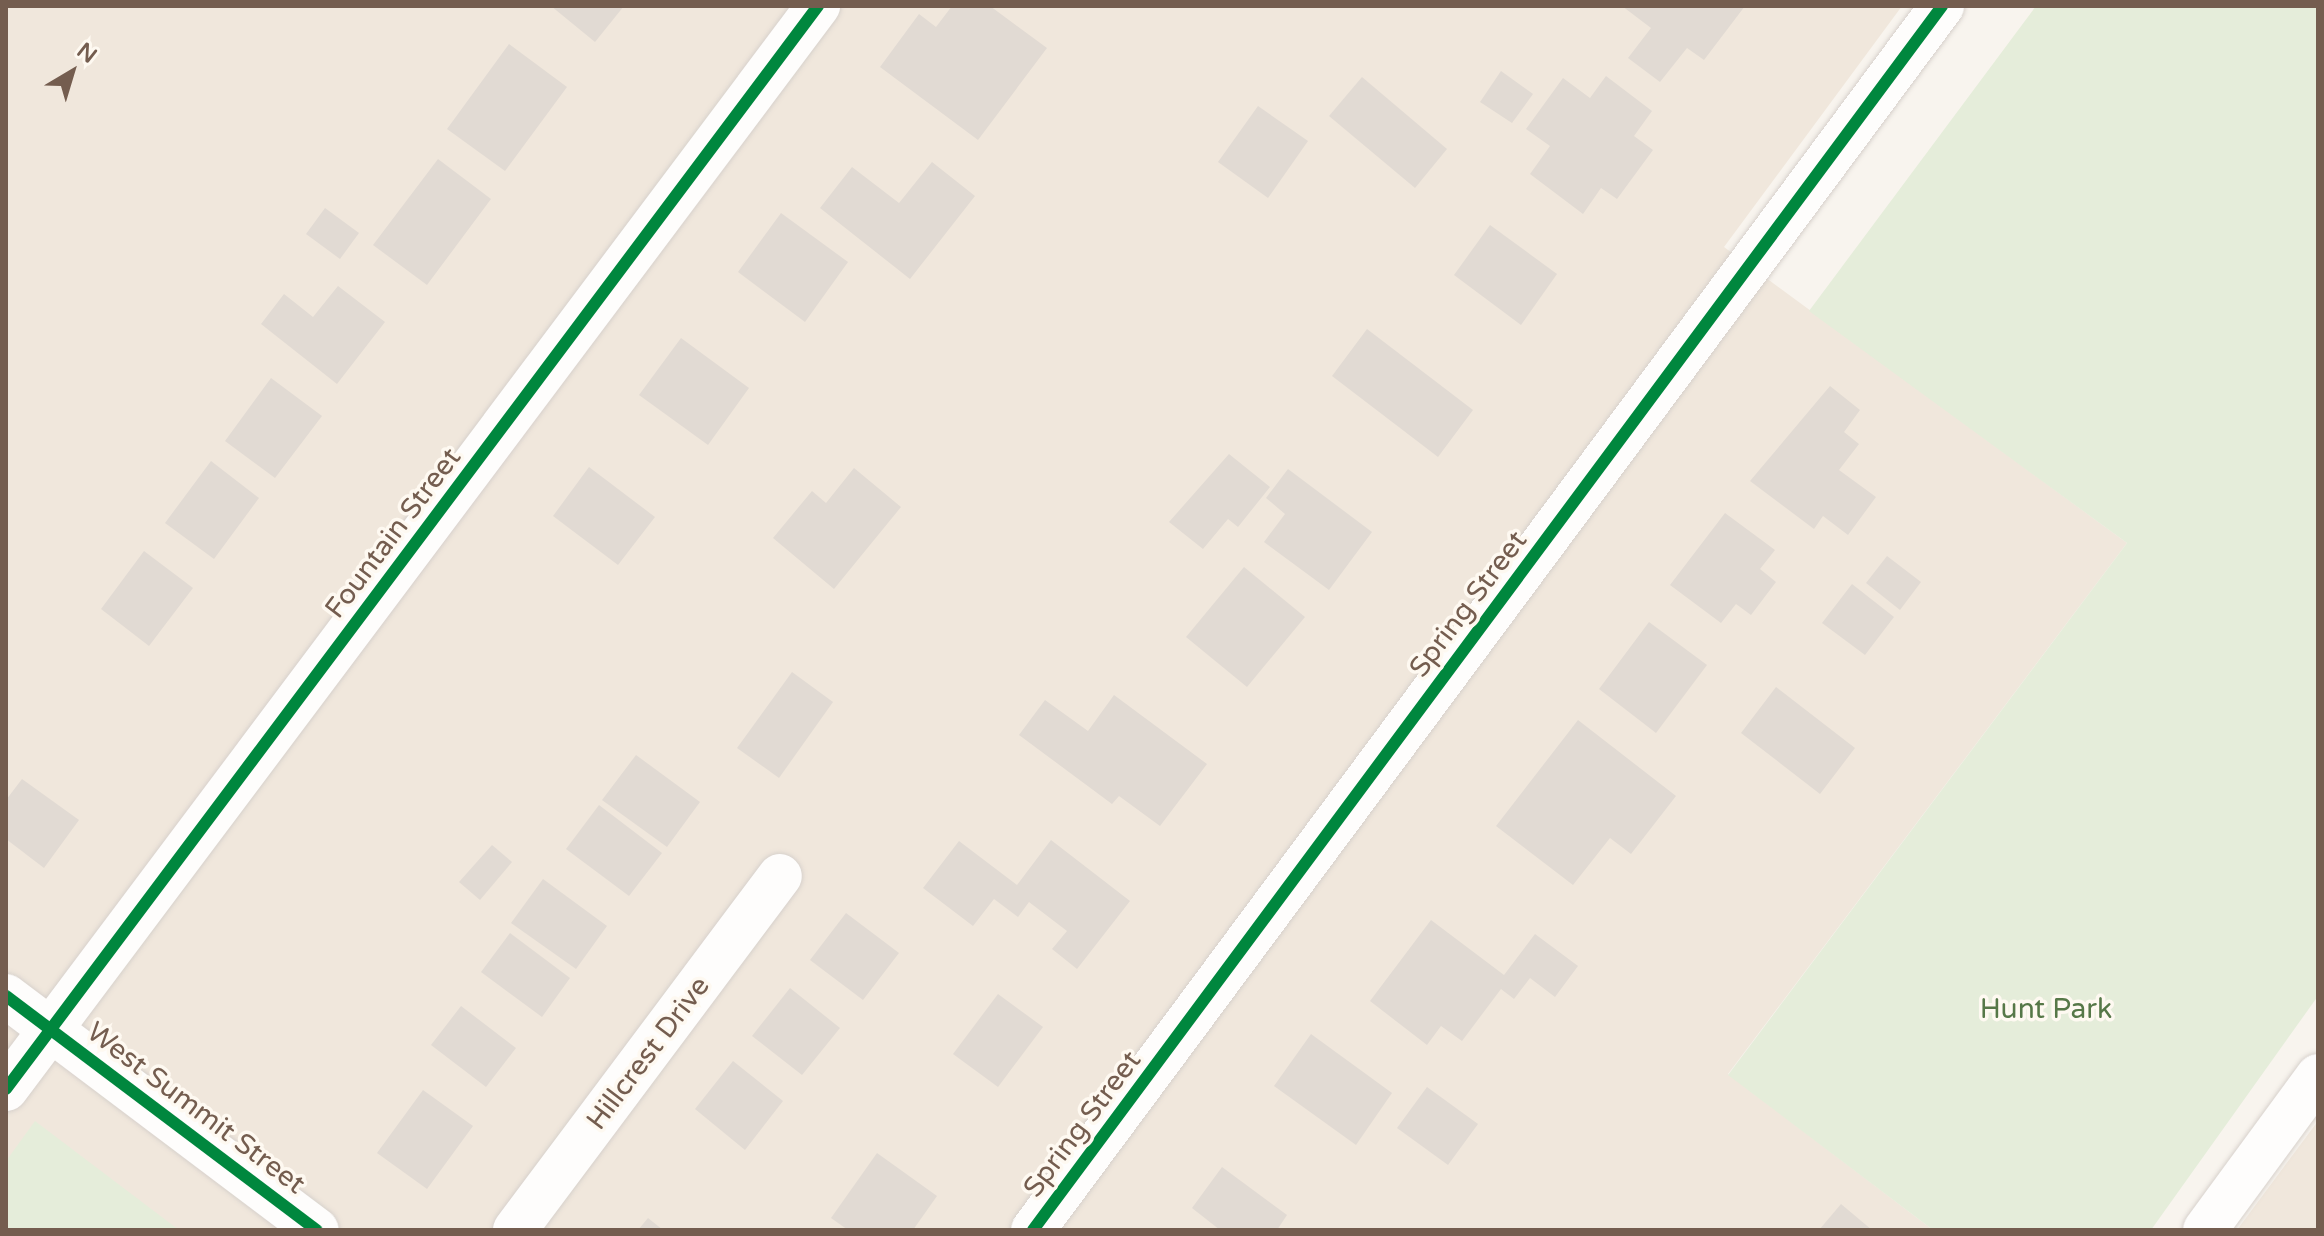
<!DOCTYPE html>
<style>
body{margin:0}
#map{position:relative;width:2324px;height:1236px;overflow:hidden;background:#f8f4ee;font-family:"Varela Round",sans-serif}
div>[style]{position:absolute}
.residential>*{inset:0;background:#f0e7dc}
.green>*{inset:0;background:#e5edda}
.building>*{inset:0;background:#e1dad3}
.roads{filter:drop-shadow(0 0 2px #d7d1cc) drop-shadow(0 0 2px #d7d1cc)}
.minor>*{height:44px;margin:-22px;padding:0 22px;transform-origin:22px;border-radius:22px;background:#fefdfc}
.cycleway>*{height:12px;margin:-6px;padding:0 6px;transform-origin:6px;border-radius:6px;background:#00873e}
span{translate:-50% -50%;white-space:nowrap;text-align:center;line-height:1.15;-webkit-text-stroke:7px #fef9f1;paint-order:stroke}
.street-label{font-size:28px;color:#745d4f}
.park-label{font-size:28px;color:#567848}
.frame{position:absolute;inset:0;border:8px solid #745d4f;pointer-events:none}
.north{position:absolute;left:32px;top:32px;width:80px;height:80px;-webkit-text-stroke:6px #fef9f1;paint-order:stroke;rotate:38deg;font-size:22px;font-weight:700;line-height:32px;text-align:center;color:#745d4f}
.north::after{content:'';display:block;margin:auto;width:28px;height:36px;background:#745d4f;clip-path:polygon(50% 0,100% 100%,50% 72%,0 100%)}
</style>
<div id="map">
<div class="residential">
<i style="clip-path:polygon(6px 6px,1902px 6px,1724px 247px,2127px 543px,1728px 1074px,1933px 1230px,6px 1230px)"></i>
<i style="clip-path:polygon(2318px 1121px,2318px 1230px,2237px 1230px)"></i>
</div>
<div class="green">
<i style="clip-path:polygon(2036px 6px,2318px 6px,2318px 996px,2151px 1230px,1933px 1230px,1728px 1075px,2127px 543px,1809px 311px)"></i>
<i style="clip-path:polygon(35px 1121px,179px 1230px,6px 1230px,6px 1161px)"></i>
</div>
<div class="building">
<i style="clip-path:polygon(551px 6px,624px 6px,595px 42px)"></i>
<i style="clip-path:polygon(952px 6px,990px 6px,1047px 48px,978px 140px,880px 67px,919px 14px,936px 27px)"></i>
<i style="clip-path:polygon(1622px 6px,1745px 6px,1704px 60px,1687px 48px,1660px 82px,1628px 58px,1651px 28px)"></i>
<i style="clip-path:polygon(509px 44px,567px 87px,505px 171px,447px 129px)"></i>
<i style="clip-path:polygon(1501px 71px,1533px 94px,1512px 123px,1480px 102px)"></i>
<i style="clip-path:polygon(1606px 76px,1652px 111px,1634px 136px,1653px 150px,1617px 199px,1601px 188px,1583px 214px,1530px 174px,1550px 146px,1526px 129px,1563px 78px,1590px 98px)"></i>
<i style="clip-path:polygon(1362px 77px,1447px 149px,1415px 188px,1329px 116px)"></i>
<i style="clip-path:polygon(1258px 106px,1308px 141px,1268px 198px,1218px 162px)"></i>
<i style="clip-path:polygon(438px 159px,491px 199px,427px 285px,373px 245px)"></i>
<i style="clip-path:polygon(932px 162px,975px 196px,910px 279px,820px 208px,852px 167px,899px 203px)"></i>
<i style="clip-path:polygon(325px 208px,359px 233px,340px 259px,306px 234px)"></i>
<i style="clip-path:polygon(781px 213px,848px 262px,805px 322px,738px 272px)"></i>
<i style="clip-path:polygon(1490px 225px,1557px 274px,1521px 325px,1454px 275px)"></i>
<i style="clip-path:polygon(338px 286px,385px 322px,337px 384px,261px 324px,284px 294px,313px 317px)"></i>
<i style="clip-path:polygon(1367px 329px,1473px 410px,1438px 457px,1332px 376px)"></i>
<i style="clip-path:polygon(681px 338px,749px 388px,708px 445px,639px 395px)"></i>
<i style="clip-path:polygon(271px 378px,322px 416px,275px 478px,225px 441px)"></i>
<i style="clip-path:polygon(1830px 386px,1860px 410px,1844px 432px,1859px 444px,1839px 470px,1876px 497px,1848px 535px,1823px 516px,1814px 529px,1750px 481px)"></i>
<i style="clip-path:polygon(1229px 454px,1270px 487px,1238px 527px,1228px 519px,1203px 549px,1169px 522px)"></i>
<i style="clip-path:polygon(211px 461px,259px 498px,214px 559px,165px 523px)"></i>
<i style="clip-path:polygon(589px 467px,655px 517px,618px 565px,553px 516px)"></i>
<i style="clip-path:polygon(854px 468px,901px 507px,834px 589px,773px 538px,812px 491px,826px 503px)"></i>
<i style="clip-path:polygon(1288px 469px,1372px 532px,1329px 590px,1264px 542px,1285px 514px,1266px 498px)"></i>
<i style="clip-path:polygon(1725px 513px,1775px 550px,1760px 569px,1776px 582px,1751px 615px,1736px 604px,1721px 623px,1670px 585px)"></i>
<i style="clip-path:polygon(144px 551px,193px 588px,149px 646px,101px 609px)"></i>
<i style="clip-path:polygon(1887px 556px,1921px 582px,1900px 610px,1866px 583px)"></i>
<i style="clip-path:polygon(1244px 567px,1305px 617px,1247px 687px,1186px 637px)"></i>
<i style="clip-path:polygon(1852px 584px,1894px 617px,1865px 655px,1822px 623px)"></i>
<i style="clip-path:polygon(1649px 622px,1707px 665px,1656px 733px,1599px 689px)"></i>
<i style="clip-path:polygon(792px 672px,833px 702px,779px 778px,737px 748px)"></i>
<i style="clip-path:polygon(1776px 687px,1855px 748px,1820px 794px,1741px 733px)"></i>
<i style="clip-path:polygon(1114px 695px,1207px 764px,1160px 826px,1119px 796px,1112px 804px,1019px 735px,1045px 700px,1088px 731px)"></i>
<i style="clip-path:polygon(1578px 720px,1676px 796px,1631px 854px,1610px 838px,1573px 885px,1496px 826px)"></i>
<i style="clip-path:polygon(636px 755px,700px 802px,667px 847px,602px 800px)"></i>
<i style="clip-path:polygon(22px 779px,79px 820px,44px 868px,6px 839px,6px 800px)"></i>
<i style="clip-path:polygon(599px 805px,662px 853px,629px 896px,566px 849px)"></i>
<i style="clip-path:polygon(1051px 840px,1130px 901px,1077px 969px,1052px 949px,1067px 931px,1029px 902px,1018px 917px,994px 899px,973px 926px,923px 888px,959px 841px,1017px 885px)"></i>
<i style="clip-path:polygon(492px 845px,512px 862px,480px 900px,459px 882px)"></i>
<i style="clip-path:polygon(543px 879px,607px 926px,576px 969px,511px 923px)"></i>
<i style="clip-path:polygon(846px 913px,899px 953px,863px 1000px,810px 960px)"></i>
<i style="clip-path:polygon(1431px 920px,1504px 975px,1535px 934px,1578px 966px,1555px 997px,1530px 978px,1514px 999px,1501px 989px,1462px 1041px,1441px 1026px,1427px 1045px,1370px 1001px)"></i>
<i style="clip-path:polygon(510px 933px,570px 978px,542px 1017px,481px 972px)"></i>
<i style="clip-path:polygon(790px 988px,840px 1028px,802px 1075px,752px 1036px)"></i>
<i style="clip-path:polygon(998px 994px,1043px 1027px,998px 1087px,953px 1054px)"></i>
<i style="clip-path:polygon(461px 1006px,516px 1048px,486px 1087px,431px 1045px)"></i>
<i style="clip-path:polygon(1311px 1034px,1392px 1093px,1356px 1145px,1274px 1086px)"></i>
<i style="clip-path:polygon(733px 1061px,783px 1101px,745px 1150px,695px 1109px)"></i>
<i style="clip-path:polygon(1427px 1087px,1478px 1124px,1448px 1165px,1397px 1128px)"></i>
<i style="clip-path:polygon(423px 1090px,473px 1126px,427px 1189px,377px 1153px)"></i>
<i style="clip-path:polygon(877px 1153px,937px 1196px,913px 1230px,848px 1230px,831px 1218px)"></i>
<i style="clip-path:polygon(1222px 1167px,1287px 1215px,1277px 1230px,1220px 1230px,1192px 1208px)"></i>
<i style="clip-path:polygon(1841px 1204px,1872px 1230px,1819px 1230px)"></i>
<i style="clip-path:polygon(648px 1218px,663px 1230px,638px 1230px)"></i>
</div>
<div class="roads">
<div class="minor">
<i style="left:6px;top:996px;width:389px;rotate:37deg"></i>
<i style="left:6px;top:1089px;width:1354px;rotate:-53.14deg"></i>
<i style="left:515px;top:1230px;width:442px;rotate:-53.2deg"></i>
<i style="left:1033px;top:1230px;width:1525px;rotate:-53.4deg"></i>
<i style="left:2205px;top:1230px;width:191px;rotate:-53.7deg"></i>
</div>
</div>
<div class="cycleway">
<i style="left:6px;top:996px;width:389px;rotate:37deg"></i>
<i style="left:6px;top:1089px;width:1354px;rotate:-53.14deg"></i>
<i style="left:1033px;top:1230px;width:1525px;rotate:-53.4deg"></i>
</div>
<div class="street-label">
<span style="left:393px;top:533px;rotate:-53deg">Fountain Street</span>
<span style="left:1468px;top:604px;rotate:-53deg">Spring Street</span>
<span style="left:648px;top:1053px;rotate:-53deg">Hillcrest Drive</span>
<span style="left:196px;top:1108px;rotate:37deg">West Summit Street</span>
<span style="left:1082px;top:1124px;rotate:-53deg">Spring Street</span>
</div>
<div class="park-label">
<span style="left:2046px;top:1009px">Hunt Park</span>
</div>
<div class="frame"></div>
<div class="north">N</div>
</div>
